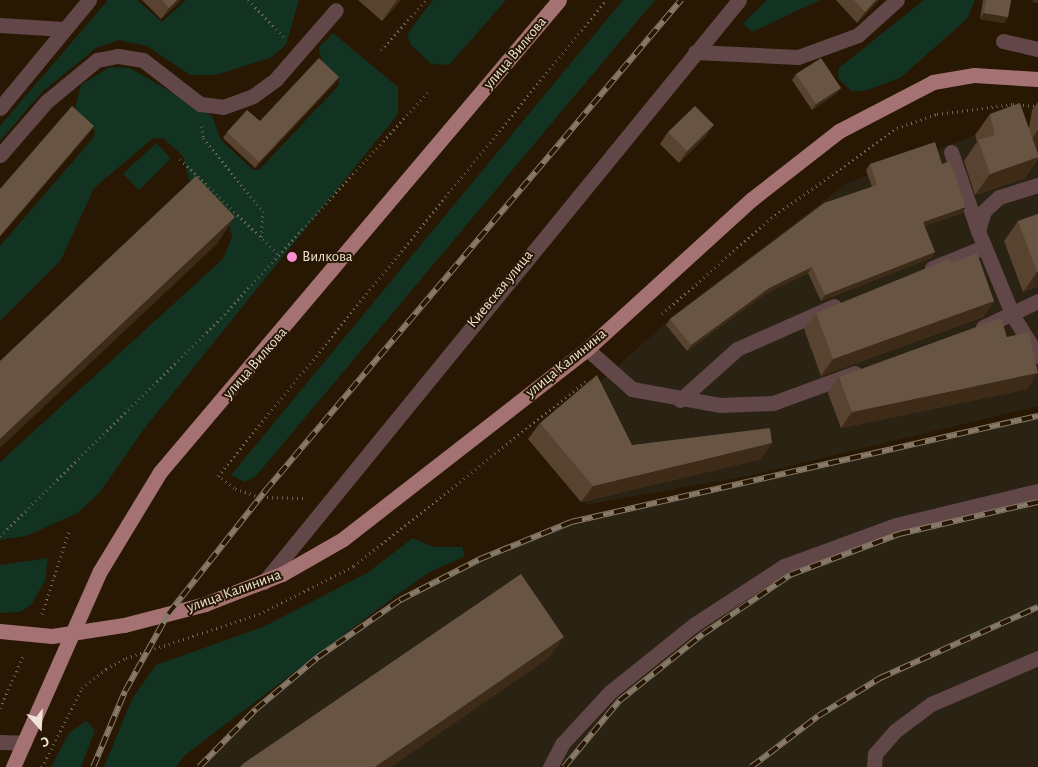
<!DOCTYPE html>
<meta charset="utf-8">
<style>
body{margin:0}
#map{position:relative;width:1038px;height:767px;overflow:hidden;background:#281803;font-family:"Alegreya Sans",sans-serif}
div>[style]{position:absolute}
.industrial>*{inset:0;background:#2a2212}
.green>*{inset:0;background:#123222}
.path>*{height:3px;margin-top:-1.5px;transform-origin:0;background:repeating-linear-gradient(90deg,#746654 0 1px,transparent 0 5px)}
.minor>*{height:15px;margin:-7.5px;padding:0 7.5px;transform-origin:7.5px;border-radius:7.5px;background:#614748}
.major>*{height:15px;margin:-7.5px;padding:0 7.5px;transform-origin:7.5px;border-radius:7.5px;background:#a57274}
.rail>*{height:5.5px;margin-top:-2.75px;transform-origin:0;background:repeating-linear-gradient(90deg,#281803 0 11px,#887a69 0 22px);box-sizing:border-box;border-block:1px solid #887a69}
.wall>*{inset:0;background:#574330}
.shaded-wall>*{inset:0;background:#3e2b17}
.building>*{inset:0;background:#685442}
.dots>*{width:14px;height:14px;translate:-50% -50%;box-sizing:border-box;border:2px solid #281803;border-radius:50%}
span{translate:-50% -50%;white-space:nowrap;text-align:center;line-height:1.15;-webkit-text-stroke:4px #281803;paint-order:stroke}
.street-label{font-size:15px;color:#eee3d6}
.poi-label{font-size:15px;color:#eee3d6}
.left{translate:0 -50%;text-align:left}
.north{position:absolute;left:15px;top:702px;width:50px;height:50px;-webkit-text-stroke:4px #281803;paint-order:stroke;rotate:161deg;font-size:14px;font-weight:700;line-height:20px;text-align:center;color:#eee3d6}
.north::after{content:'';display:block;margin:auto;width:18px;height:22px;background:#eee3d6;clip-path:polygon(50% 0,100% 100%,50% 72%,0 100%)}
</style>
<div id="map">
<div class="industrial">
<i style="clip-path:polygon(1000px 126px,1038px 130px,1038px 406px,748px 476px,585px 505px,547px 429px,679px 311px,847px 183px)"></i>
<i style="clip-path:polygon(1038px 416px,1038px 767px,199px 767px,256px 709px,318px 657px,400px 600px,480px 559px,571px 522px)"></i>
</div>
<div class="green">
<i style="clip-path:polygon(108px 0,137px 0,162px 22px,186px 0,299px 0,286px 45px,272px 57px,216px 75px,190px 75px,147px 46px,119px 40px,96px 48px,42px 92px,0 141px,0 126px)"></i>
<i style="clip-path:polygon(433px 0,506px 0,450px 64px,441px 65px,430px 63px,411px 45px,407px 34px)"></i>
<i style="clip-path:polygon(623px 0,655px 0,256px 476px,245px 482px,231px 475px)"></i>
<i style="clip-path:polygon(767px 0,820px 0,752px 32px,743px 23px)"></i>
<i style="clip-path:polygon(924px 0,975px 0,967px 19px,900px 78px,864px 91px,851px 91px,838px 78px,839px 68px)"></i>
<i style="clip-path:polygon(333px 33px,398px 87px,398px 114px,144px 429px,100px 492px,78px 513px,26px 536px,0 540px,0 462px,223px 259px,232px 237px,229px 224px,190px 183px,183px 156px,163px 138px,152px 139px,94px 188px,61px 260px,0 321px,0 246px,94px 137px,95px 131px,75px 109px,81px 85px,110px 67px,130px 68px,212px 116px,221px 140px,253px 170px,259px 170px,338px 86px,339px 79px,323px 64px,320px 54px,319px 47px)"></i>
<i style="clip-path:polygon(156px 143px,171px 159px,139px 190px,123px 174px)"></i>
<i style="clip-path:polygon(413px 538px,433px 547px,462px 547px,465px 556px,428px 573px,394px 597px,185px 755px,176px 767px,104px 767px,132px 699px,156px 665px,265px 626px,367px 573px)"></i>
<i style="clip-path:polygon(48px 558px,45px 581px,31px 605px,20px 612px,0 613px,0 565px)"></i>
<i style="clip-path:polygon(86px 721px,95px 730px,81px 767px,51px 767px,69px 733px)"></i>
</div>
<div class="path">
<i style="left:248px;top:0;width:52px;rotate:45.8deg"></i>
<i style="left:381px;top:50px;width:67px;rotate:-48deg"></i>
<i style="left:202px;top:126px;width:12px;rotate:85deg"></i>
<i style="left:203px;top:138px;width:94px;rotate:50.6deg"></i>
<i style="left:263px;top:211px;width:27px;rotate:94deg"></i>
<i style="left:180px;top:159px;width:139px;rotate:44.1deg"></i>
<i style="left:662px;top:314px;width:145px;rotate:-41.4deg"></i>
<i style="left:771px;top:218px;width:155px;rotate:-35.5deg"></i>
<i style="left:897px;top:128px;width:42px;rotate:-19.3deg"></i>
<i style="left:937px;top:114px;width:77px;rotate:-7.5deg"></i>
<i style="left:1013px;top:104px;width:25px;rotate:5deg"></i>
<i style="left:303px;top:498px;width:43px;rotate:-178.7deg"></i>
<i style="left:260px;top:497px;width:28px;rotate:-161deg"></i>
<i style="left:234px;top:488px;width:20px;rotate:-143deg"></i>
<i style="left:218px;top:476px;width:614px;rotate:-50.82deg"></i>
<i style="left:0;top:536px;width:310px;rotate:-44.6deg"></i>
<i style="left:221px;top:318px;width:306px;rotate:-47.5deg"></i>
<i style="left:42px;top:614px;width:87px;rotate:-72deg"></i>
<i style="left:0;top:708px;width:57px;rotate:-66.1deg"></i>
<i style="left:42px;top:767px;width:89px;rotate:-63.1deg"></i>
<i style="left:82px;top:688px;width:31px;rotate:-38deg"></i>
<i style="left:106px;top:669px;width:23px;rotate:-29deg"></i>
<i style="left:126px;top:658px;width:140px;rotate:-18.3deg"></i>
<i style="left:259px;top:614px;width:106px;rotate:-26.8deg"></i>
<i style="left:354px;top:566px;width:300px;rotate:-38.6deg"></i>
</div>
<div class="minor">
<i style="left:0;top:25px;width:64px;rotate:3.6deg"></i>
<i style="left:1003px;top:41px;width:36px;rotate:13deg"></i>
<i style="left:695px;top:52px;width:103px;rotate:2.8deg"></i>
<i style="left:798px;top:57px;width:64px;rotate:-20.1deg"></i>
<i style="left:858px;top:35px;width:52px;rotate:-41.9deg"></i>
<i style="left:0;top:108px;width:140px;rotate:-50.5deg"></i>
<i style="left:951px;top:152px;width:83px;rotate:71.1deg"></i>
<i style="left:0;top:155px;width:72px;rotate:-49deg"></i>
<i style="left:47px;top:101px;width:65px;rotate:-39.4deg"></i>
<i style="left:97px;top:60px;width:21px;rotate:-11deg"></i>
<i style="left:118px;top:56px;width:25px;rotate:9deg"></i>
<i style="left:143px;top:60px;width:72px;rotate:37.7deg"></i>
<i style="left:200px;top:104px;width:23px;rotate:7deg"></i>
<i style="left:223px;top:107px;width:32px;rotate:-20deg"></i>
<i style="left:253px;top:96px;width:29px;rotate:-36deg"></i>
<i style="left:276px;top:79px;width:91px;rotate:-49deg"></i>
<i style="left:1038px;top:185px;width:41px;rotate:162.9deg"></i>
<i style="left:999px;top:197px;width:21px;rotate:137deg"></i>
<i style="left:984px;top:211px;width:21px;rotate:107deg"></i>
<i style="left:978px;top:231px;width:92px;rotate:67.6deg"></i>
<i style="left:1013px;top:316px;width:47px;rotate:58deg"></i>
<i style="left:932px;top:268px;width:56px;rotate:-22deg"></i>
<i style="left:983px;top:327px;width:61px;rotate:-25.3deg"></i>
<i style="left:587px;top:349px;width:60px;rotate:41.6deg"></i>
<i style="left:632px;top:389px;width:89px;rotate:10.3deg"></i>
<i style="left:720px;top:405px;width:53px;rotate:-2.2deg"></i>
<i style="left:773px;top:403px;width:87px;rotate:-20.1deg"></i>
<i style="left:680px;top:400px;width:76px;rotate:-41.8deg"></i>
<i style="left:737px;top:349px;width:106px;rotate:-23.9deg"></i>
<i style="left:264px;top:582px;width:751px;rotate:-50.78deg"></i>
<i style="left:0;top:742px;width:24px;rotate:2deg"></i>
<i style="left:550px;top:767px;width:26px;rotate:-62deg"></i>
<i style="left:562px;top:744px;width:71px;rotate:-47.3deg"></i>
<i style="left:610px;top:692px;width:109px;rotate:-38.7deg"></i>
<i style="left:695px;top:624px;width:106px;rotate:-33.1deg"></i>
<i style="left:784px;top:566px;width:119px;rotate:-20.1deg"></i>
<i style="left:896px;top:525px;width:146px;rotate:-13.5deg"></i>
<i style="left:874px;top:767px;width:13px;rotate:-86deg"></i>
<i style="left:875px;top:754px;width:30px;rotate:-49deg"></i>
<i style="left:895px;top:731px;width:45px;rotate:-36.9deg"></i>
<i style="left:931px;top:704px;width:116px;rotate:-23.3deg"></i>
</div>
<div class="major">
<i style="left:0;top:631px;width:52px;rotate:5.5deg"></i>
<i style="left:52px;top:636px;width:73px;rotate:-8.7deg"></i>
<i style="left:124px;top:625px;width:84px;rotate:-14.5deg"></i>
<i style="left:205px;top:604px;width:83px;rotate:-21.3deg"></i>
<i style="left:282px;top:574px;width:70px;rotate:-29.8deg"></i>
<i style="left:343px;top:539px;width:309px;rotate:-37.9deg"></i>
<i style="left:587px;top:349px;width:223px;rotate:-42.3deg"></i>
<i style="left:752px;top:199px;width:110px;rotate:-38deg"></i>
<i style="left:839px;top:131px;width:106px;rotate:-27.5deg"></i>
<i style="left:933px;top:82px;width:42px;rotate:-9.7deg"></i>
<i style="left:974px;top:75px;width:64px;rotate:3.6deg"></i>
<i style="left:13px;top:767px;width:214px;rotate:-66.1deg"></i>
<i style="left:100px;top:571px;width:116px;rotate:-58.8deg"></i>
<i style="left:160px;top:472px;width:618px;rotate:-49.79deg"></i>
</div>
<div class="rail">
<i style="left:93px;top:767px;width:82px;rotate:-67.2deg"></i>
<i style="left:125px;top:691px;width:88px;rotate:-60.8deg"></i>
<i style="left:168px;top:614px;width:157px;rotate:-51.7deg"></i>
<i style="left:265px;top:491px;width:644px;rotate:-49.73deg"></i>
<i style="left:199px;top:767px;width:81px;rotate:-45.5deg"></i>
<i style="left:256px;top:709px;width:81px;rotate:-40deg"></i>
<i style="left:318px;top:657px;width:100px;rotate:-34.8deg"></i>
<i style="left:400px;top:600px;width:90px;rotate:-27.1deg"></i>
<i style="left:480px;top:559px;width:98px;rotate:-22.1deg"></i>
<i style="left:571px;top:522px;width:479px;rotate:-12.8deg"></i>
<i style="left:564px;top:767px;width:86px;rotate:-50.2deg"></i>
<i style="left:619px;top:701px;width:107px;rotate:-38.6deg"></i>
<i style="left:703px;top:634px;width:105px;rotate:-34.1deg"></i>
<i style="left:790px;top:575px;width:116px;rotate:-20.6deg"></i>
<i style="left:899px;top:534px;width:143px;rotate:-13deg"></i>
<i style="left:751px;top:767px;width:84px;rotate:-37.3deg"></i>
<i style="left:818px;top:716px;width:73px;rotate:-31.5deg"></i>
<i style="left:880px;top:678px;width:173px;rotate:-24.2deg"></i>
</div>
<div class="wall">
<i style="clip-path:polygon(142px 0,181px 0,161px 19px)"></i>
<i style="clip-path:polygon(358px 0,401px 0,382px 21px)"></i>
<i style="clip-path:polygon(836px 0,879px 0,857px 23px)"></i>
<i style="clip-path:polygon(983px 0,1011px 0,1008px 17px,1004px 23px,980px 19px)"></i>
<i style="clip-path:polygon(796px 74px,841px 88px,837px 93px,812px 110px,792px 80px)"></i>
<i style="clip-path:polygon(339px 77px,335px 83px,255px 168px,223px 138px,227px 132px,260px 121px)"></i>
<i style="clip-path:polygon(1038px 102px,1038px 150px,1036px 150px,1038px 154px,1038px 158px,1025px 178px,975px 195px,964px 161px,977px 142px,975px 135px,990px 114px,1029px 128px,1032px 110px)"></i>
<i style="clip-path:polygon(668px 132px,706px 136px,679px 163px,660px 144px)"></i>
<i style="clip-path:polygon(870px 164px,942px 164px,962px 213px,924px 226px,935px 252px,931px 258px,821px 301px,808px 273px,765px 294px,687px 351px,666px 325px,670px 319px,872px 187px,866px 170px)"></i>
<i style="clip-path:polygon(1038px 214px,1038px 286px,1023px 292px,1004px 241px,1018px 221px)"></i>
<i style="clip-path:polygon(951px 263px,994px 301px,983px 317px,821px 376px,804px 329px,816px 313px)"></i>
<i style="clip-path:polygon(839px 377px,1027px 389px,841px 428px,828px 393px)"></i>
<i style="clip-path:polygon(540px 423px,632px 445px,761px 459px,581px 502px,528px 439px)"></i>
</div>
<div class="shaded-wall">
<i style="clip-path:polygon(177px 0,181px 0,161px 19px,169px 8px)"></i>
<i style="clip-path:polygon(397px 0,401px 0,382px 21px)"></i>
<i style="clip-path:polygon(876px 0,879px 0,857px 23px,865px 12px)"></i>
<i style="clip-path:polygon(1033px 0,1038px 0,1038px 3px,1032px 2px)"></i>
<i style="clip-path:polygon(984px 13px,1008px 17px,1004px 23px,980px 19px)"></i>
<i style="clip-path:polygon(339px 77px,335px 83px,255px 168px,259px 162px)"></i>
<i style="clip-path:polygon(841px 88px,837px 93px,812px 110px,816px 104px)"></i>
<i style="clip-path:polygon(714px 125px,706px 136px,679px 163px,687px 151px)"></i>
<i style="clip-path:polygon(94px 126px,90px 132px,0 237px,0 236px)"></i>
<i style="clip-path:polygon(1038px 130px,1038px 150px,1026px 147px)"></i>
<i style="clip-path:polygon(1038px 157px,1025px 178px,975px 195px,990px 174px)"></i>
<i style="clip-path:polygon(966px 207px,962px 213px,918px 228px,923px 222px)"></i>
<i style="clip-path:polygon(235px 217px,217px 244px,0 448px,0 439px)"></i>
<i style="clip-path:polygon(935px 252px,931px 258px,821px 301px,825px 295px)"></i>
<i style="clip-path:polygon(812px 267px,808px 273px,765px 294px,687px 351px,691px 345px,769px 288px)"></i>
<i style="clip-path:polygon(1037px 272px,1038px 272px,1038px 286px,1023px 292px)"></i>
<i style="clip-path:polygon(994px 301px,983px 317px,821px 376px,833px 359px)"></i>
<i style="clip-path:polygon(1038px 373px,1027px 389px,841px 428px,852px 412px)"></i>
<i style="clip-path:polygon(772px 443px,761px 459px,581px 502px,593px 486px)"></i>
<i style="clip-path:polygon(564px 637px,549px 658px,391px 767px,375px 767px)"></i>
</div>
<div class="building">
<i style="clip-path:polygon(162px 0,177px 0,169px 8px)"></i>
<i style="clip-path:polygon(854px 0,876px 0,865px 12px)"></i>
<i style="clip-path:polygon(986px 0,1011px 0,1008px 17px,984px 13px)"></i>
<i style="clip-path:polygon(319px 58px,339px 77px,259px 162px,227px 132px,247px 110px,260px 121px)"></i>
<i style="clip-path:polygon(821px 58px,841px 88px,816px 104px,796px 74px)"></i>
<i style="clip-path:polygon(1020px 103px,1038px 154px,1038px 157px,990px 174px,978px 140px,995px 135px,990px 114px)"></i>
<i style="clip-path:polygon(72px 106px,94px 126px,0 236px,0 189px)"></i>
<i style="clip-path:polygon(695px 106px,714px 125px,687px 151px,668px 132px)"></i>
<i style="clip-path:polygon(935px 142px,942px 164px,950px 161px,966px 207px,923px 222px,935px 252px,825px 295px,812px 267px,769px 288px,691px 345px,670px 319px,824px 203px,877px 185px,870px 164px)"></i>
<i style="clip-path:polygon(196px 176px,235px 217px,0 439px,0 361px)"></i>
<i style="clip-path:polygon(1038px 214px,1038px 272px,1037px 272px,1018px 221px)"></i>
<i style="clip-path:polygon(977px 253px,994px 301px,833px 359px,816px 313px,949px 259px,951px 263px)"></i>
<i style="clip-path:polygon(1001px 318px,1007px 337px,1029px 332px,1038px 373px,852px 412px,839px 377px)"></i>
<i style="clip-path:polygon(597px 375px,632px 445px,770px 428px,772px 443px,593px 486px,540px 423px)"></i>
<i style="clip-path:polygon(521px 574px,564px 637px,375px 767px,240px 767px,244px 763px)"></i>
</div>
<div class="dots">
<i style="left:292px;top:257px;background:#f790cf"></i>
</div>
<div class="street-label">
<span style="left:515px;top:53px;rotate:-50deg">улица Вилкова</span>
<span style="left:500px;top:289px;rotate:-51deg">Киевская улица</span>
<span style="left:255px;top:363px;rotate:-49deg">улица Вилкова</span>
<span style="left:566px;top:363px;rotate:-39deg">улица Калинина</span>
<span style="left:234px;top:591px;rotate:-20deg">улица Калинина</span>
</div>
<div class="poi-label">
<span class="left" style="left:302px;top:257px">Вилкова</span>
</div>
<div class="north">С</div>
</div>
